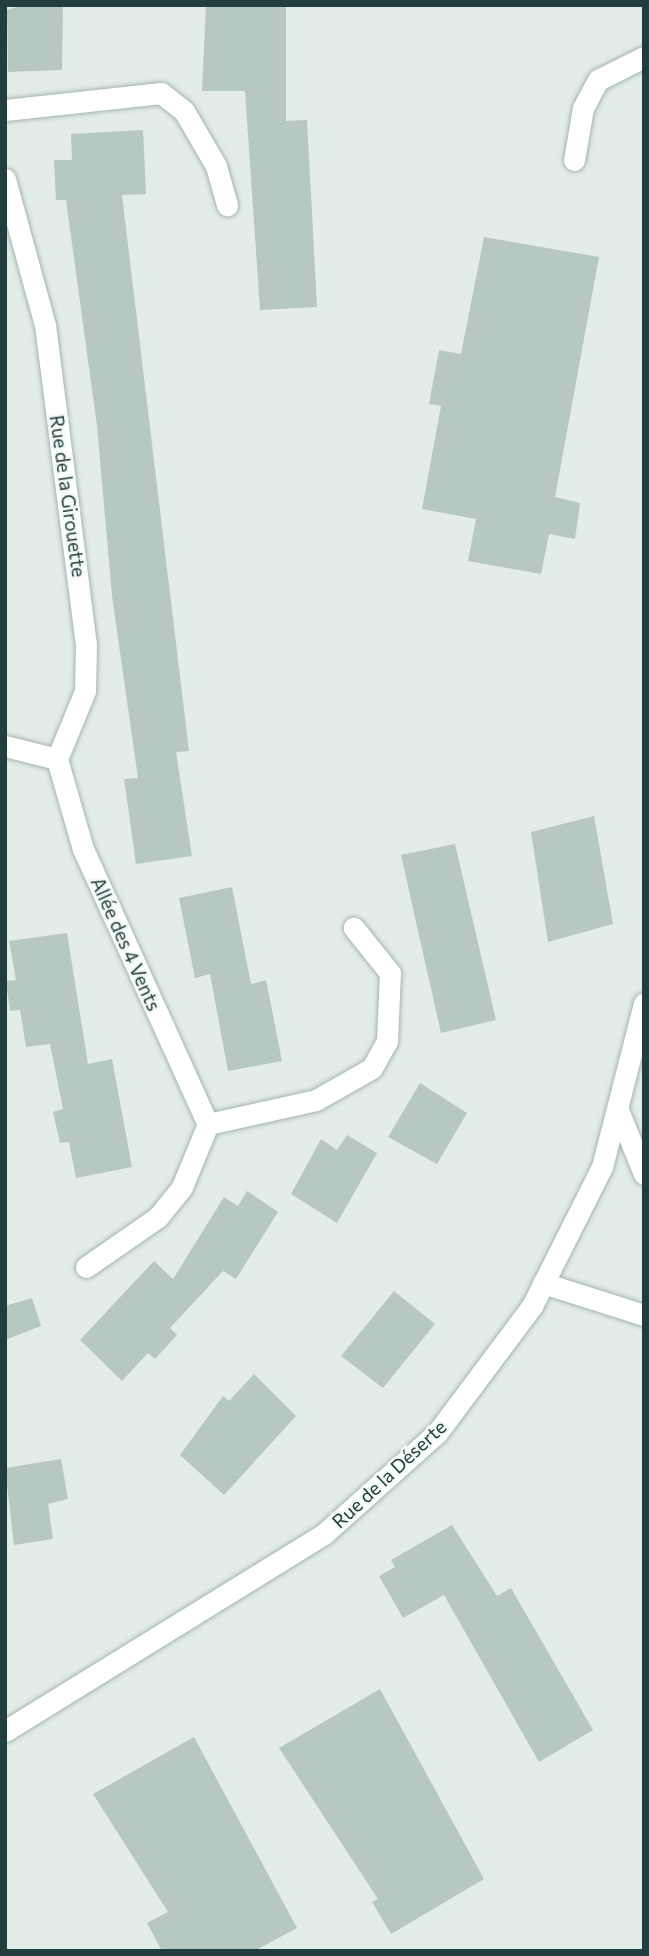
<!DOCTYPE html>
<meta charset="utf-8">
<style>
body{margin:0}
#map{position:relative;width:649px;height:1956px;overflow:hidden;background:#e2edea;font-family:Commissioner,sans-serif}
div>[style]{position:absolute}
.building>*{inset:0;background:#b7c7c3}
.roads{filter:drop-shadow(0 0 2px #a5b5b2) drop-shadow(0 0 2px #a5b5b2)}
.minor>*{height:21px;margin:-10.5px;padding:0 10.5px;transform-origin:10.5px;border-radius:10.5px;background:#fff}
span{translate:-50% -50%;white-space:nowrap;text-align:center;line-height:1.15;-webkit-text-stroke:5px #f3f9f7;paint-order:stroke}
.street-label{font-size:19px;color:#223e3c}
.frame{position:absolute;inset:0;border:7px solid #223e3c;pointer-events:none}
</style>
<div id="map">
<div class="building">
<i style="clip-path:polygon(23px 5px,63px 5px,62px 70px,8px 72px,7px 10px)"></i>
<i style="clip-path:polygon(206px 5px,286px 5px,286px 121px,307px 120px,317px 307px,260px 310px,245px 91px,202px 91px)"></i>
<i style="clip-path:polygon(143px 130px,146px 194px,122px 195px,189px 751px,176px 752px,192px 856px,136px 864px,124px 779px,138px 778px,112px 596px,97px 426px,66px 200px,56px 200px,54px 160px,72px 160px,71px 134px)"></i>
<i style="clip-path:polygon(484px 237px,599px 257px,555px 497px,580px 503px,575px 539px,549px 534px,541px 574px,468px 561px,476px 519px,422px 509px,441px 406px,429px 404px,439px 350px,461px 354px)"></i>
<i style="clip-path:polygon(594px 816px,613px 924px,548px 942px,531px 832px)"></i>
<i style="clip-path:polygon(455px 844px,496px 1020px,441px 1033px,401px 855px)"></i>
<i style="clip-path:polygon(232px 887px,251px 984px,266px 980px,282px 1061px,228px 1071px,210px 974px,195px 978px,179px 898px)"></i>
<i style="clip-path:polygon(67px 933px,88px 1064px,112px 1059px,132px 1167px,76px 1178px,69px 1142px,60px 1143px,53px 1112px,63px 1109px,50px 1044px,26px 1047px,20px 1010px,10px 1011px,6px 981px,16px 980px,9px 941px)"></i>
<i style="clip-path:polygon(420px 1083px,467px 1113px,437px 1164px,388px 1137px)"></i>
<i style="clip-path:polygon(347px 1135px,377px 1153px,337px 1223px,291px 1194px,321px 1139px,337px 1150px)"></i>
<i style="clip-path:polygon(247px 1191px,278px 1212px,236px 1279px,223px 1271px,170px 1328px,177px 1335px,155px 1359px,148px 1353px,122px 1381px,80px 1340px,154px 1261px,173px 1279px,224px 1197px,238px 1206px)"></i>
<i style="clip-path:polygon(394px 1291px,435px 1324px,383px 1388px,341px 1356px)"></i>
<i style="clip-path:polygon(32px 1298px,41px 1326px,5px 1340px,5px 1306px)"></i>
<i style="clip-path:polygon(254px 1374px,296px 1416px,224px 1495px,180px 1455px,223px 1396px,229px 1401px)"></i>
<i style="clip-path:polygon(61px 1459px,68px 1499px,48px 1504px,53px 1539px,14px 1545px,5px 1468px)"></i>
<i style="clip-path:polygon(452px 1525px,497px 1596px,511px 1588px,593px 1730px,539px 1762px,444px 1595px,403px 1618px,379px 1576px,395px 1567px,391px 1560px)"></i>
<i style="clip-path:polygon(380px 1689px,484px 1879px,391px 1934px,372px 1902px,378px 1899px,279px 1748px)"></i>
<i style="clip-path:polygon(194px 1737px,297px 1928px,254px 1951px,162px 1951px,147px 1923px,168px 1912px,93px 1794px)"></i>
</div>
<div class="roads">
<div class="minor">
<i style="left:5px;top:110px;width:157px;rotate:-6.2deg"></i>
<i style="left:161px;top:93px;width:29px;rotate:38deg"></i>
<i style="left:184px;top:111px;width:64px;rotate:59.8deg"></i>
<i style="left:216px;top:166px;width:41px;rotate:74.2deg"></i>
<i style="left:574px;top:160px;width:53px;rotate:-80.2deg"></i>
<i style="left:583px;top:108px;width:32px;rotate:-62deg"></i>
<i style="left:598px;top:80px;width:51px;rotate:-26.6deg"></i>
<i style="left:5px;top:179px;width:151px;rotate:74.7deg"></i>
<i style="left:45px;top:325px;width:322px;rotate:82.7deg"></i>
<i style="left:86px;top:644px;width:47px;rotate:91.2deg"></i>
<i style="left:85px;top:691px;width:74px;rotate:112.4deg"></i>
<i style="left:57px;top:759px;width:54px;rotate:-166deg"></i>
<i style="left:57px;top:759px;width:94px;rotate:73.9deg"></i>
<i style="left:83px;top:849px;width:302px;rotate:65.6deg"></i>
<i style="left:208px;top:1124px;width:111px;rotate:-12.5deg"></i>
<i style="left:316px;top:1100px;width:64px;rotate:-29.7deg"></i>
<i style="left:372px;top:1068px;width:31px;rotate:-61deg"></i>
<i style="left:387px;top:1041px;width:68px;rotate:-87.5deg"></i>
<i style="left:390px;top:973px;width:58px;rotate:-128.7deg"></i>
<i style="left:618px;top:1110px;width:69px;rotate:67.9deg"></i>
<i style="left:86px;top:1267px;width:88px;rotate:-34.8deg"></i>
<i style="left:158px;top:1217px;width:38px;rotate:-51deg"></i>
<i style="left:182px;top:1187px;width:68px;rotate:-67.6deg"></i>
<i style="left:543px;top:1283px;width:106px;rotate:17.6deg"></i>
<i style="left:5px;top:1731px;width:376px;rotate:-31.7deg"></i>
<i style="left:325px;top:1533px;width:150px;rotate:-41.8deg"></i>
<i style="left:437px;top:1433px;width:159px;rotate:-53.2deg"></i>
<i style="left:532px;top:1306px;width:156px;rotate:-63.3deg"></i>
<i style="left:602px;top:1167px;width:169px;rotate:-75.6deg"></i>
</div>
</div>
<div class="street-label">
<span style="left:68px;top:496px;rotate:82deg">Rue de la Girouette</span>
<span style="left:126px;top:944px;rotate:66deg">Allée des 4 Vents</span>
<span style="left:389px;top:1474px;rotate:-43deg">Rue de la Déserte</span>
</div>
<div class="frame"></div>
</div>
